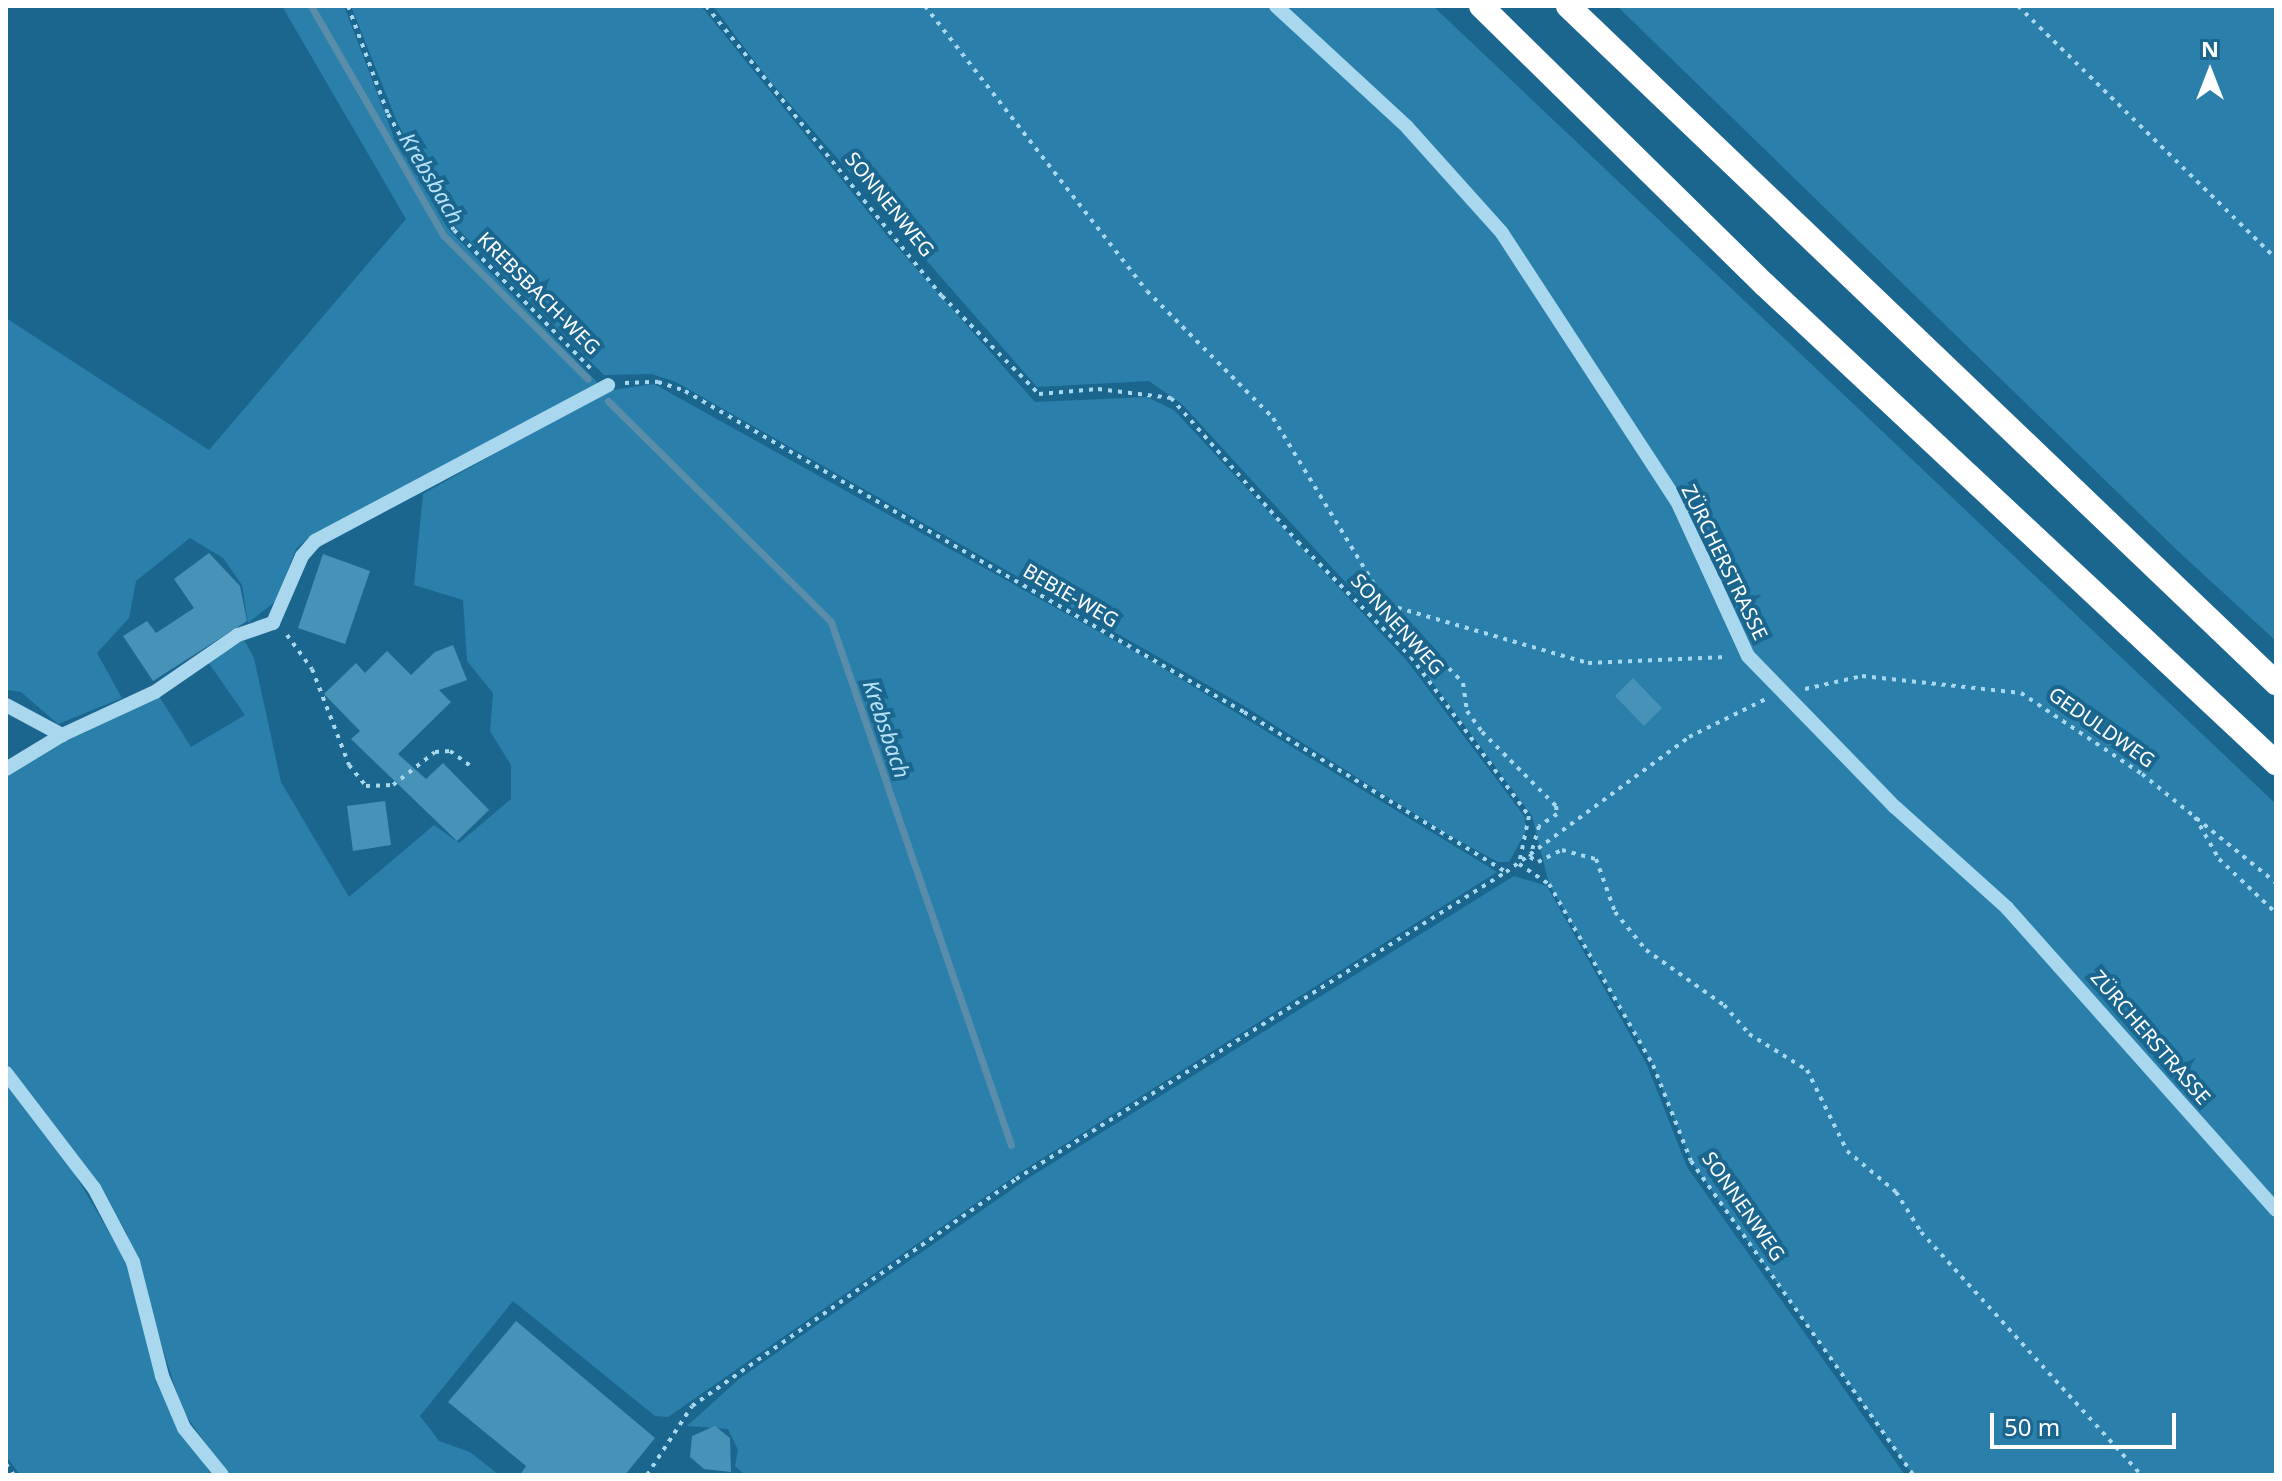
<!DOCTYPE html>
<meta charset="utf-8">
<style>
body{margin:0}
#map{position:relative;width:2282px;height:1481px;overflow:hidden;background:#1a668f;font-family:"Noto Sans",sans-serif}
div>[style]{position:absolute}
.green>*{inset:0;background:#2a80ab}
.stream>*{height:7px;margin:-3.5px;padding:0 3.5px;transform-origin:3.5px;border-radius:3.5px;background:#598da9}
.building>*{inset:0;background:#4792b8}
.path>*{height:4px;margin-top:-2px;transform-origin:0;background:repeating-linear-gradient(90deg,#a8d7ee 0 4px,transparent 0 10px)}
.minor>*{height:14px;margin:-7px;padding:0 7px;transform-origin:7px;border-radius:7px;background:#a8d7ee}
.highway>*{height:24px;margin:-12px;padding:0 12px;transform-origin:12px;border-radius:12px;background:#fff}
span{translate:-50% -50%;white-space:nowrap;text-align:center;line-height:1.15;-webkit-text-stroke:8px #1a668f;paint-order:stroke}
.street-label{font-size:20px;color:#fff}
.water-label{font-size:22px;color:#b8e2f6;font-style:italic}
.frame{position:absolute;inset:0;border:8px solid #fff;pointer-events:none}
.north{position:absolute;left:2170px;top:32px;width:80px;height:80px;-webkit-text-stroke:6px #1a668f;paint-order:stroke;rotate:0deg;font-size:22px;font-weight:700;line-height:32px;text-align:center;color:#fff}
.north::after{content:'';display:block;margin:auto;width:28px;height:36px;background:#fff;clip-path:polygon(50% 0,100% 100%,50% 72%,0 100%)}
.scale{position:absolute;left:1990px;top:1413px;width:186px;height:36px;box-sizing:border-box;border:4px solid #fff;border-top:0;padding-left:10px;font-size:24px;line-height:28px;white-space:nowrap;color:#fff;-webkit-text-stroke:6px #1a668f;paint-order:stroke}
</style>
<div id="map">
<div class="green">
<i style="clip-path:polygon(282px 6px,344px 6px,393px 135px,450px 231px,597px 382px,592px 391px,309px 537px,296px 549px,276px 601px,248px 623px,242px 585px,223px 558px,190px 538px,136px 581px,129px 618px,97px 653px,122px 698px,58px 724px,21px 692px,6px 690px,6px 318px,209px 450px,406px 219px)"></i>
<i style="clip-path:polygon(351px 6px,701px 6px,889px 238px,1035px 402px,1147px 397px,1174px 410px,1407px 661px,1525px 817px,1526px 831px,1509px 862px,1498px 862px,1445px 833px,1246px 707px,676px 382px,652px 374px,604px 375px,453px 224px,397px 122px)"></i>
<i style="clip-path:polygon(713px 6px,1433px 6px,2276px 804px,2276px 1475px,1913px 1475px,1691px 1161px,1653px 1065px,1549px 884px,1532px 816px,1413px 656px,1182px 404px,1149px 381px,1037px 387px,769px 80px)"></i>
<i style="clip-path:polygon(1617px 6px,2276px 6px,2276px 641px,2180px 553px)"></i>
<i style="clip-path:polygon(654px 384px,1153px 662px,1497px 872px,1019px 1173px,668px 1417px,655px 1416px,513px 1301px,420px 1416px,439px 1441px,470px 1452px,499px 1475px,228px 1475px,182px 1410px,127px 1234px,97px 1182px,6px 1063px,6px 775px,33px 754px,157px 693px,191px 747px,245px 715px,208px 662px,244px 640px,254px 658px,281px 782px,349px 897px,434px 825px,459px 843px,511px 799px,511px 765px,490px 731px,493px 693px,467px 661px,463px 600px,414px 585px,423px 494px,606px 391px)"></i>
<i style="clip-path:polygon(1514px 876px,1547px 886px,1647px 1065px,1687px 1167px,1905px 1475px,745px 1475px,735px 1466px,738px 1450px,728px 1429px,687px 1426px,739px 1379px,1027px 1179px)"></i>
<i style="clip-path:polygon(6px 1083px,64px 1156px,128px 1264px,178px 1426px,212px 1475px,20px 1475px,6px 1456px)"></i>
</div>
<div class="stream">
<i style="left:311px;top:6px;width:264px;rotate:60deg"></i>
<i style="left:443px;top:235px;width:204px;rotate:44.8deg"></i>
<i style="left:608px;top:401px;width:314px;rotate:44.7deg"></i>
<i style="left:831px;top:622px;width:553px;rotate:71.01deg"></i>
</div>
<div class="building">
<i style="clip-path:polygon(209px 553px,240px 586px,247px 621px,153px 681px,123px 636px,147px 621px,156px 633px,194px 608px,174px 579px)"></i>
<i style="clip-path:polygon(323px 554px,370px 571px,345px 644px,298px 628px)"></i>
<i style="clip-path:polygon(453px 645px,467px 680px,439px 690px,451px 702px,398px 754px,426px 779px,443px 763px,489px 810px,457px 841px,351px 739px,360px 731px,324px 694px,356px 663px,365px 673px,387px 651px,411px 675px,435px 652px)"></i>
<i style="clip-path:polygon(1633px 678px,1662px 708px,1644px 726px,1615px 696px)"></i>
<i style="clip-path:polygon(385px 801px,391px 845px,353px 851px,347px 806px)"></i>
<i style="clip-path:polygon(516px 1321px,655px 1438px,625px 1475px,520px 1475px,526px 1466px,448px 1402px)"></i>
<i style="clip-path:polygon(715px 1426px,730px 1438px,731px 1472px,704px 1469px,690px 1457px,692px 1436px)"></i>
</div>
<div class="path">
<i style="left:348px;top:6px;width:115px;rotate:69.7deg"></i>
<i style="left:388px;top:114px;width:133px;rotate:60.4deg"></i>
<i style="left:454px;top:230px;width:199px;rotate:45.4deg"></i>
<i style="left:706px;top:6px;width:374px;rotate:50.9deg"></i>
<i style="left:942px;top:296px;width:138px;rotate:45.3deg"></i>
<i style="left:1039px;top:394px;width:59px;rotate:-4.8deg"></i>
<i style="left:1098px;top:389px;width:74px;rotate:7deg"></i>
<i style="left:1171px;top:398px;width:192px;rotate:48.6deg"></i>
<i style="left:1298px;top:542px;width:161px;rotate:45.5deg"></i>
<i style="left:1411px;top:657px;width:198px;rotate:53.4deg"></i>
<i style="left:1529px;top:816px;width:49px;rotate:101.8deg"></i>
<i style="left:1519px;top:864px;width:36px;rotate:34deg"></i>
<i style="left:1549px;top:884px;width:209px;rotate:60.1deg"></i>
<i style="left:1653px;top:1065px;width:103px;rotate:68.4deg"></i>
<i style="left:1691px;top:1161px;width:385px;rotate:54.7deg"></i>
<i style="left:925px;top:6px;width:361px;rotate:52.1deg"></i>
<i style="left:1147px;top:291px;width:179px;rotate:45.2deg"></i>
<i style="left:1273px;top:418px;width:218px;rotate:58.7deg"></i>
<i style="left:1386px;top:604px;width:110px;rotate:45.7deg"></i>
<i style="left:1463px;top:683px;width:28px;rotate:82deg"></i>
<i style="left:1467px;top:711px;width:26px;rotate:54deg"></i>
<i style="left:1482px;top:732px;width:105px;rotate:45deg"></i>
<i style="left:1556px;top:806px;width:8px;rotate:83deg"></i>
<i style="left:1557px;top:814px;width:22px;rotate:146deg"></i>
<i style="left:1539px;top:826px;width:32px;rotate:106deg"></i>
<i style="left:1530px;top:857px;width:9px;rotate:32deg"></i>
<i style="left:1538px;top:862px;width:27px;rotate:-27deg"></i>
<i style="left:1562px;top:850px;width:35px;rotate:15deg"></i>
<i style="left:1596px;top:859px;width:56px;rotate:70.3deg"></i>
<i style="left:1615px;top:912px;width:49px;rotate:50.8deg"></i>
<i style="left:1646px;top:950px;width:95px;rotate:35.2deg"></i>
<i style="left:1724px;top:1005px;width:38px;rotate:49deg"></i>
<i style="left:1749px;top:1034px;width:68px;rotate:31.8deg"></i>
<i style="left:1807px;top:1070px;width:90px;rotate:63.7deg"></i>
<i style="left:1847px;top:1151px;width:64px;rotate:39.9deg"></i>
<i style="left:1896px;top:1192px;width:47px;rotate:58deg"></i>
<i style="left:1921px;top:1232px;width:328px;rotate:47.8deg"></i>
<i style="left:2018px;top:6px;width:361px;rotate:44.4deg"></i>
<i style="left:625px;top:383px;width:33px;rotate:-2deg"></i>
<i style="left:658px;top:382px;width:28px;rotate:18deg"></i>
<i style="left:685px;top:391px;width:645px;rotate:29.87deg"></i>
<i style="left:1244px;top:712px;width:307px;rotate:31.4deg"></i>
<i style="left:1388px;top:605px;width:208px;rotate:16.2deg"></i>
<i style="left:1588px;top:663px;width:139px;rotate:-2.5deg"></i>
<i style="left:287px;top:635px;width:42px;rotate:53.7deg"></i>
<i style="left:312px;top:669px;width:103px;rotate:68.9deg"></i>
<i style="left:349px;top:765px;width:27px;rotate:51deg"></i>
<i style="left:366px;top:786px;width:27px;rotate:-2deg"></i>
<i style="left:393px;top:785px;width:53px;rotate:-38.2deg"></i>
<i style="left:435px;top:752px;width:15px;rotate:-4deg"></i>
<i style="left:450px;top:751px;width:24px;rotate:36deg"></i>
<i style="left:1805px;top:689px;width:58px;rotate:-12.8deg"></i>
<i style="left:1862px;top:676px;width:160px;rotate:6.1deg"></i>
<i style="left:2021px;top:693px;width:146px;rotate:33.8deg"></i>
<i style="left:2142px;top:774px;width:173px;rotate:39.1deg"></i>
<i style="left:2195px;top:817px;width:48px;rotate:60.3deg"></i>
<i style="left:2219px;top:859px;width:79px;rotate:43.5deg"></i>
<i style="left:6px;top:1464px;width:14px;rotate:54deg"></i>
<i style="left:647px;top:1475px;width:82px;rotate:-56.9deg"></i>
<i style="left:692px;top:1406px;width:396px;rotate:-35deg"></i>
<i style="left:1016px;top:1179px;width:578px;rotate:-32.07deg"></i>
<i style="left:1506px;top:872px;width:227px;rotate:-36.4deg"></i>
<i style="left:1689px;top:737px;width:86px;rotate:-26.3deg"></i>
</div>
<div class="minor">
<i style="left:1276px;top:6px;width:178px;rotate:42.7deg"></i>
<i style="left:1407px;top:127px;width:142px;rotate:48.1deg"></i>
<i style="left:1502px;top:233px;width:320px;rotate:56.9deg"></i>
<i style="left:1677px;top:501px;width:170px;rotate:65.4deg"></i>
<i style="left:1748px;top:656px;width:211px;rotate:45.8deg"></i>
<i style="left:1895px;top:807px;width:151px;rotate:42deg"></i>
<i style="left:2007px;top:908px;width:404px;rotate:48.3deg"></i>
<i style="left:6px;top:705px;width:64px;rotate:28.2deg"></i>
<i style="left:62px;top:735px;width:66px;rotate:148.7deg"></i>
<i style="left:62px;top:735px;width:102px;rotate:-24.8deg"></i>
<i style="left:155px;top:692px;width:101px;rotate:-34.5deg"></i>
<i style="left:238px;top:635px;width:37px;rotate:-19deg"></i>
<i style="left:273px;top:623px;width:73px;rotate:-66.6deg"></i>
<i style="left:302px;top:556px;width:20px;rotate:-49deg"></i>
<i style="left:315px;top:541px;width:332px;rotate:-28deg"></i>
<i style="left:6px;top:1073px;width:145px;rotate:52.6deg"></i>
<i style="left:94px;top:1188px;width:84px;rotate:62.2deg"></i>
<i style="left:133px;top:1262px;width:118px;rotate:75.7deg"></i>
<i style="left:162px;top:1376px;width:56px;rotate:67.1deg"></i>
<i style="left:184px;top:1428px;width:60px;rotate:51deg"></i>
</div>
<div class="highway">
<i style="left:1481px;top:6px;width:398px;rotate:44.5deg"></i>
<i style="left:1765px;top:285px;width:700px;rotate:43.09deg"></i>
<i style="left:1568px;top:6px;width:980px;rotate:43.72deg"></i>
</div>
<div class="street-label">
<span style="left:890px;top:204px;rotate:51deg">SONNENWEG</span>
<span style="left:539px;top:293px;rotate:45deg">KREBSBACH-WEG</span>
<span style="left:1725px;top:562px;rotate:64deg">ZÜRCHERSTRASSE</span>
<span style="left:1071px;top:595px;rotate:30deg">BEBIE-WEG</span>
<span style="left:1398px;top:624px;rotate:48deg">SONNENWEG</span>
<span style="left:2102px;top:727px;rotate:35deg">GEDULDWEG</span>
<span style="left:2151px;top:1037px;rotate:49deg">ZÜRCHERSTRASSE</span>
<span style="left:1744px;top:1206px;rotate:55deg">SONNENWEG</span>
</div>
<div class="water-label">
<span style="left:432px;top:178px;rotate:59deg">Krebsbach</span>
<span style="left:887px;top:729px;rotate:71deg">Krebsbach</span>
</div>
<div class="frame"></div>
<div class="north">N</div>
<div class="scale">50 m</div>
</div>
